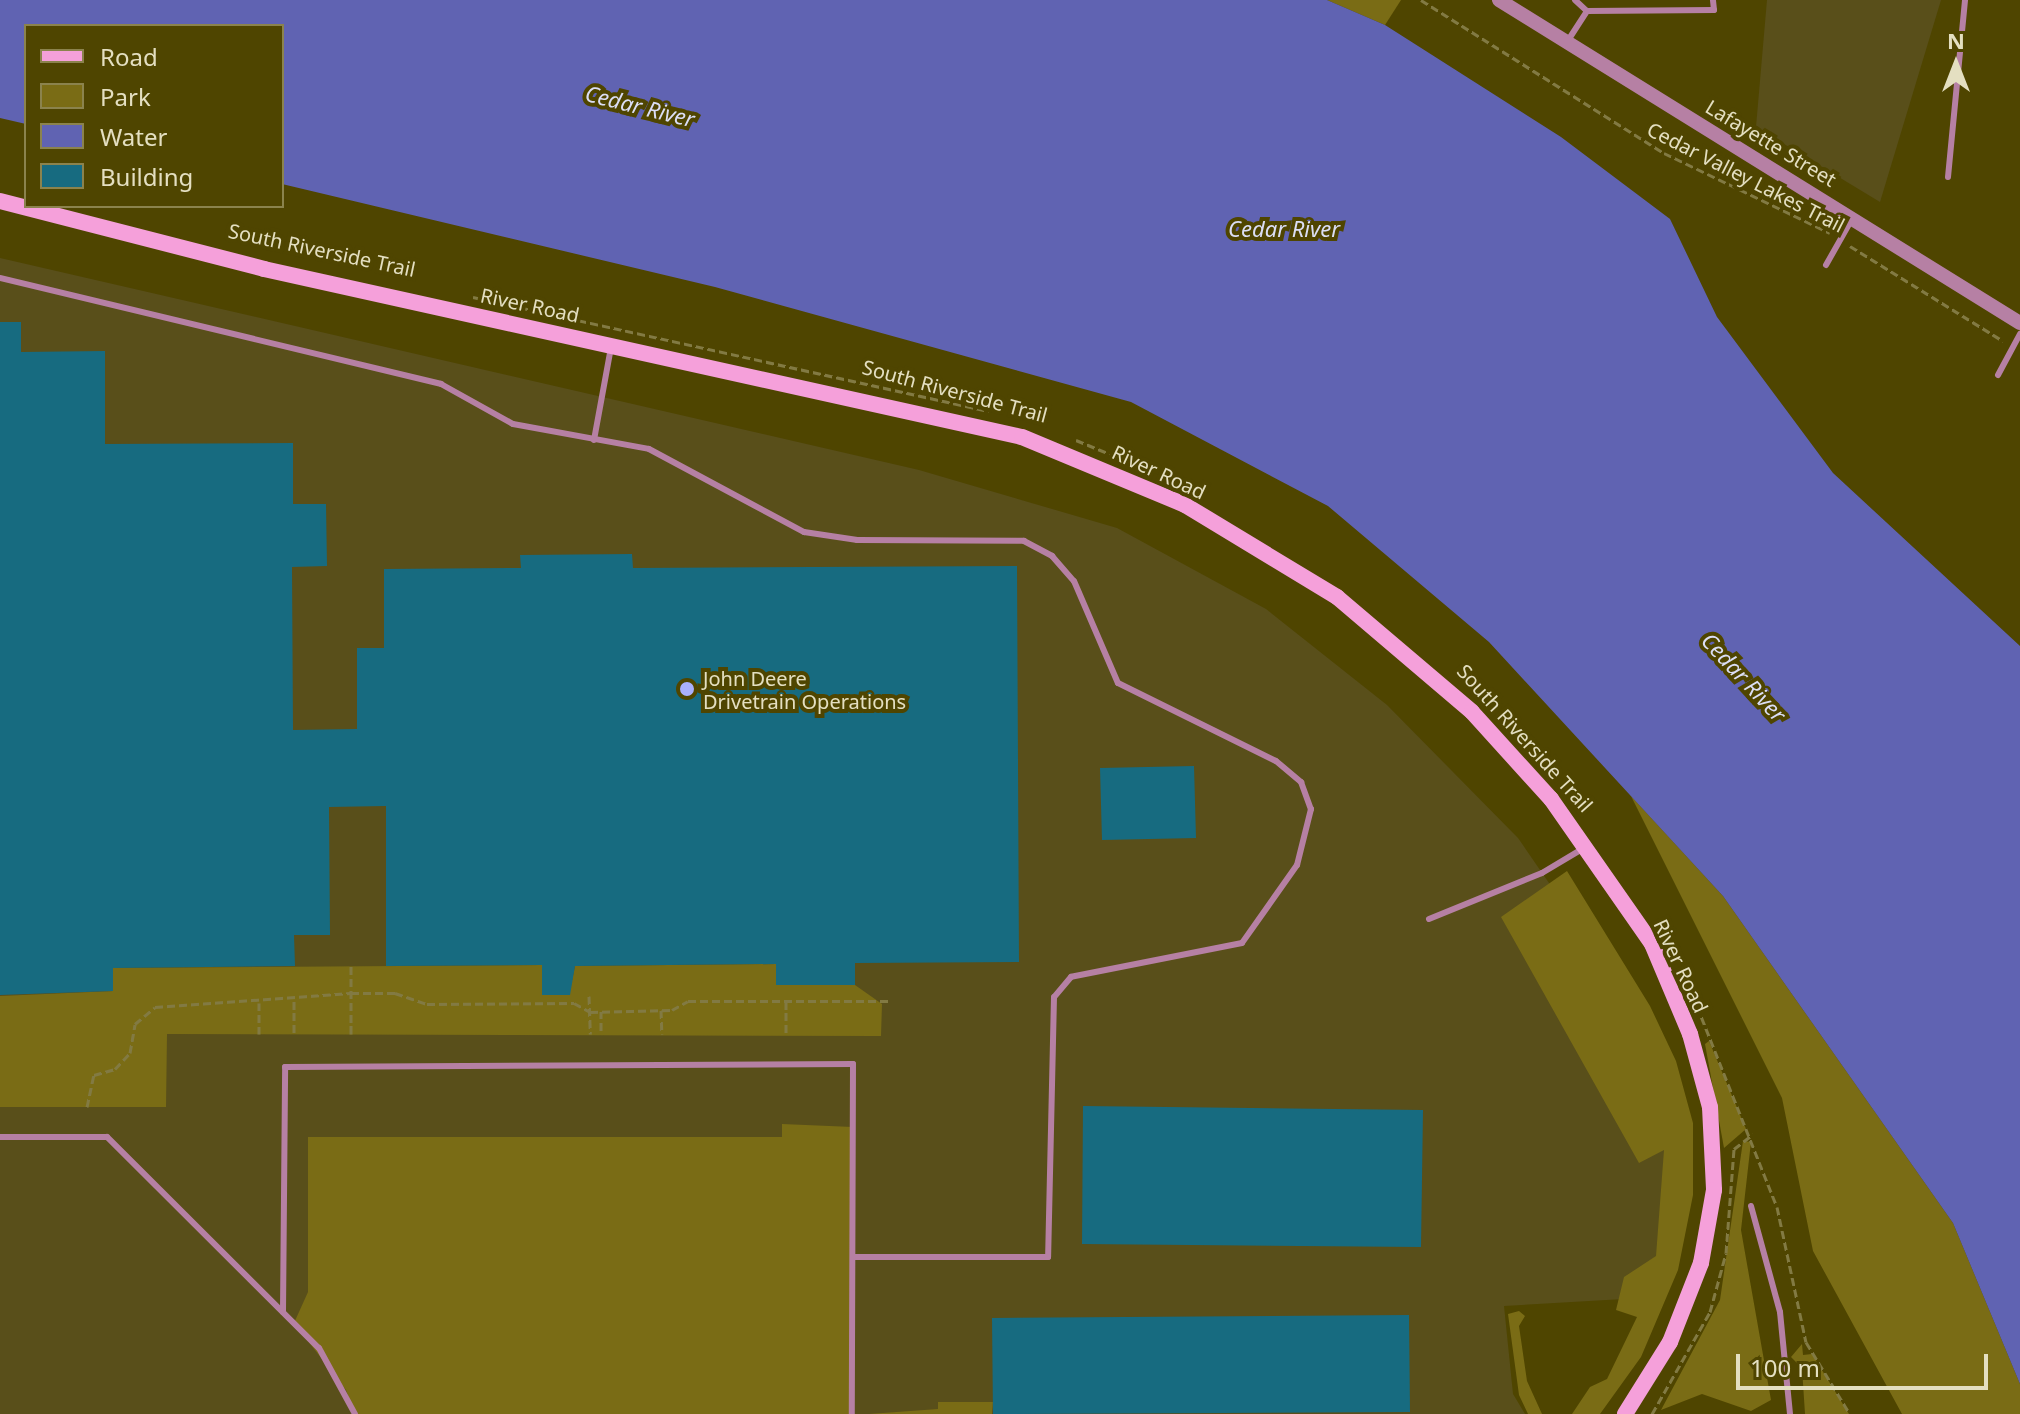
<!DOCTYPE html>
<style>
body{margin:0}
#map{position:relative;width:2020px;height:1414px;overflow:hidden;background:#4f4500;font-family:"Noto Sans",sans-serif}
div>[style]{position:absolute}
.built>*{inset:0;background:#594f1a}
.green>*{inset:0;background:#7a6c15}
.water>*{inset:0;background:#6063b2}
.building>*{inset:0;background:#176b80}
.path>*{height:3px;margin-top:-1.5px;transform-origin:0;background:repeating-linear-gradient(90deg,#827a43 0 8px,transparent 0 12px)}
.service>*{height:6px;margin:-3px;padding:0 3px;transform-origin:3px;border-radius:3px;background:#b680a4}
.tertiary>*{height:14px;margin:-7px;padding:0 7px;transform-origin:7px;border-radius:7px;background:#b680a4}
.secondary>*{height:16px;margin:-8px;padding:0 8px;transform-origin:8px;border-radius:8px;background:#f5a0da}
.dots>*{width:22px;height:22px;translate:-50% -50%;box-sizing:border-box;border:4px solid #4f4500;border-radius:50%}
span{translate:-50% -50%;white-space:nowrap;text-align:center;line-height:1.15;-webkit-text-stroke:8px #4f4500;paint-order:stroke}
.street-label{font-size:20px;color:#e4dfc1}
.poi-label{font-size:20px;color:#e4dfc1}
.left{translate:0 -50%;text-align:left}
.water-label{font-size:22px;color:#dbdef5;font-style:italic}
.legend{position:absolute;left:24px;top:24px;width:260px;height:184px;box-sizing:border-box;background:#4f4500;border:2px solid #8b834d;margin:0;padding:10px 14px;list-style:none;font-size:24px;color:#e4dfc1}
.legend li{display:flex;align-items:center;gap:16px;height:40px}
.legend b{width:40px;border:2px solid #8b834d}
.north{position:absolute;left:1916px;top:24px;width:80px;height:80px;-webkit-text-stroke:6px #4f4500;paint-order:stroke;rotate:0deg;font-size:22px;font-weight:700;line-height:32px;text-align:center;color:#e4dfc1}
.north::after{content:'';display:block;margin:auto;width:28px;height:36px;background:#e4dfc1;clip-path:polygon(50% 0,100% 100%,50% 72%,0 100%)}
.scale{position:absolute;left:1736px;top:1354px;width:252px;height:36px;box-sizing:border-box;border:4px solid #e4dfc1;border-top:0;padding-left:10px;font-size:24px;line-height:28px;white-space:nowrap;color:#e4dfc1;-webkit-text-stroke:6px #4f4500;paint-order:stroke}
</style>
<div id="map">
<div class="built">
<i style="clip-path:polygon(1767px 0,1941px 0,1880px 202px,1756px 127px)"></i>
<i style="clip-path:polygon(0 258px,919px 470px,1117px 528px,1266px 609px,1387px 705px,1518px 838px,1598px 954px,1677px 1143px,1658px 1297px,1504px 1306px,1513px 1394px,1525px 1414px,0 1414px)"></i>
</div>
<div class="green">
<i style="clip-path:polygon(1327px 0,1401px 0,1385px 25px)"></i>
<i style="clip-path:polygon(1631px 796px,1723px 896px,1953px 1223px,2020px 1384px,2020px 1414px,1902px 1414px,1813px 1251px,1782px 1098px)"></i>
<i style="clip-path:polygon(1567px 871px,1650px 1006px,1676px 1061px,1693px 1123px,1693px 1195px,1678px 1270px,1641px 1357px,1600px 1414px,1572px 1414px,1590px 1387px,1607px 1379px,1637px 1317px,1616px 1310px,1624px 1277px,1656px 1256px,1664px 1150px,1639px 1163px,1501px 917px)"></i>
<i style="clip-path:polygon(776px 964px,776px 985px,855px 985px,882px 1004px,881px 1036px,167px 1034px,166px 1107px,0 1107px,0 996px,113px 991px,113px 968px,542px 965px,543px 995px,569px 995px,575px 966px)"></i>
<i style="clip-path:polygon(1709px 1041px,1746px 1129px,1724px 1148px,1705px 1044px)"></i>
<i style="clip-path:polygon(782px 1124px,853px 1127px,852px 1414px,355px 1414px,346px 1390px,294px 1323px,308px 1292px,308px 1137px,782px 1137px)"></i>
<i style="clip-path:polygon(1743px 1141px,1751px 1142px,1741px 1230px,1771px 1400px,1751px 1411px,1702px 1394px,1661px 1410px,1720px 1300px)"></i>
<i style="clip-path:polygon(1519px 1311px,1525px 1316px,1519px 1326px,1527px 1381px,1542px 1414px,1528px 1414px,1519px 1395px,1508px 1314px)"></i>
<i style="clip-path:polygon(1802px 1344px,1803px 1355px,1812px 1354px,1849px 1414px,1805px 1414px,1802px 1368px,1791px 1357px)"></i>
<i style="clip-path:polygon(938px 1402px,993px 1402px,992px 1414px,869px 1414px,938px 1409px)"></i>
</div>
<div class="water">
<i style="clip-path:polygon(0 0,1327px 0,1385px 25px,1561px 137px,1670px 219px,1717px 317px,1833px 473px,2020px 646px,2020px 1384px,1953px 1223px,1723px 896px,1489px 642px,1328px 506px,1131px 402px,715px 287px,282px 184px,282px 26px,26px 26px,26px 124px,0 118px)"></i>
</div>
<div class="building">
<i style="clip-path:polygon(0 322px,21px 322px,21px 352px,105px 351px,105px 444px,293px 443px,293px 504px,326px 504px,327px 566px,292px 567px,293px 730px,357px 729px,357px 648px,384px 648px,384px 569px,521px 568px,520px 555px,632px 554px,633px 568px,1017px 566px,1019px 962px,855px 963px,855px 985px,776px 985px,776px 964px,575px 966px,570px 995px,542px 995px,542px 965px,386px 966px,386px 806px,329px 807px,330px 935px,294px 935px,295px 966px,113px 968px,113px 991px,0 995px)"></i>
<i style="clip-path:polygon(1194px 766px,1196px 838px,1102px 840px,1100px 768px)"></i>
<i style="clip-path:polygon(1083px 1106px,1423px 1110px,1421px 1247px,1082px 1244px)"></i>
<i style="clip-path:polygon(1409px 1315px,1410px 1412px,993px 1414px,992px 1318px)"></i>
</div>
<div class="path">
<i style="left:1421px;top:0;width:287px;rotate:32.2deg"></i>
<i style="left:1664px;top:153px;width:184px;rotate:25.7deg"></i>
<i style="left:1850px;top:246px;width:180px;rotate:31.8deg"></i>
<i style="left:473px;top:297px;width:528px;rotate:12.46deg"></i>
<i style="left:1076px;top:440px;width:68px;rotate:22.4deg"></i>
<i style="left:351px;top:966px;width:68px;rotate:90deg"></i>
<i style="left:589px;top:996px;width:38px;rotate:88deg"></i>
<i style="left:294px;top:1001px;width:33px;rotate:90deg"></i>
<i style="left:786px;top:1001px;width:33px;rotate:90deg"></i>
<i style="left:259px;top:1003px;width:31px;rotate:90deg"></i>
<i style="left:1697px;top:1006px;width:216px;rotate:68.3deg"></i>
<i style="left:1777px;top:1207px;width:138px;rotate:77.9deg"></i>
<i style="left:1806px;top:1342px;width:84px;rotate:58.6deg"></i>
<i style="left:661px;top:1010px;width:24px;rotate:88deg"></i>
<i style="left:601px;top:1011px;width:23px;rotate:90deg"></i>
<i style="left:87px;top:1107px;width:33px;rotate:-78deg"></i>
<i style="left:94px;top:1075px;width:22px;rotate:-16deg"></i>
<i style="left:115px;top:1069px;width:22px;rotate:-47deg"></i>
<i style="left:130px;top:1053px;width:29px;rotate:-80deg"></i>
<i style="left:135px;top:1024px;width:26px;rotate:-40deg"></i>
<i style="left:155px;top:1007px;width:196px;rotate:-4.1deg"></i>
<i style="left:351px;top:993px;width:44px"></i>
<i style="left:395px;top:993px;width:34px;rotate:19deg"></i>
<i style="left:427px;top:1004px;width:147px;rotate:-0.4deg"></i>
<i style="left:574px;top:1003px;width:18px;rotate:29deg"></i>
<i style="left:590px;top:1012px;width:82px;rotate:-1.4deg"></i>
<i style="left:672px;top:1010px;width:18px;rotate:-29deg"></i>
<i style="left:688px;top:1001px;width:201px"></i>
<i style="left:1652px;top:1414px;width:117px;rotate:-60.4deg"></i>
<i style="left:1710px;top:1312px;width:61px;rotate:-74.8deg"></i>
<i style="left:1726px;top:1253px;width:104px;rotate:-85.6deg"></i>
<i style="left:1734px;top:1149px;width:24px;rotate:-38deg"></i>
</div>
<div class="service">
<i style="left:1575px;top:0;width:16px;rotate:43deg"></i>
<i style="left:1587px;top:11px;width:127px;rotate:-0.5deg"></i>
<i style="left:1714px;top:10px;width:10px;rotate:-96deg"></i>
<i style="left:1567px;top:42px;width:37px;rotate:-57deg"></i>
<i style="left:1948px;top:177px;width:178px;rotate:-84.5deg"></i>
<i style="left:1826px;top:265px;width:53px;rotate:-60.5deg"></i>
<i style="left:0;top:278px;width:454px;rotate:13.5deg"></i>
<i style="left:441px;top:384px;width:82px;rotate:29.1deg"></i>
<i style="left:513px;top:424px;width:138px;rotate:10.4deg"></i>
<i style="left:649px;top:449px;width:176px;rotate:28.2deg"></i>
<i style="left:804px;top:532px;width:54px;rotate:8.6deg"></i>
<i style="left:857px;top:540px;width:167px;rotate:0.3deg"></i>
<i style="left:1024px;top:541px;width:32px;rotate:28deg"></i>
<i style="left:1052px;top:556px;width:33px;rotate:49deg"></i>
<i style="left:1074px;top:581px;width:111px;rotate:66.7deg"></i>
<i style="left:1118px;top:683px;width:176px;rotate:26.3deg"></i>
<i style="left:1276px;top:761px;width:33px;rotate:40deg"></i>
<i style="left:1301px;top:782px;width:29px;rotate:70deg"></i>
<i style="left:1311px;top:809px;width:58px;rotate:104deg"></i>
<i style="left:1297px;top:865px;width:95px;rotate:125.2deg"></i>
<i style="left:1242px;top:943px;width:174px;rotate:168.8deg"></i>
<i style="left:1071px;top:977px;width:26px;rotate:130deg"></i>
<i style="left:1054px;top:997px;width:260px;rotate:91.3deg"></i>
<i style="left:1048px;top:1257px;width:195px;rotate:180deg"></i>
<i style="left:1998px;top:375px;width:47px;rotate:-61.8deg"></i>
<i style="left:594px;top:440px;width:95px;rotate:-79.6deg"></i>
<i style="left:1429px;top:919px;width:122px;rotate:-22.2deg"></i>
<i style="left:1542px;top:873px;width:49px;rotate:-30.8deg"></i>
<i style="left:0;top:1137px;width:107px"></i>
<i style="left:107px;top:1137px;width:299px;rotate:44.9deg"></i>
<i style="left:319px;top:1348px;width:75px;rotate:61.4deg"></i>
<i style="left:1751px;top:1206px;width:110px;rotate:74.7deg"></i>
<i style="left:1780px;top:1312px;width:102px;rotate:84.4deg"></i>
<i style="left:283px;top:1312px;width:245px;rotate:-89.5deg"></i>
<i style="left:285px;top:1067px;width:568px;rotate:-0.3deg"></i>
<i style="left:853px;top:1064px;width:350px;rotate:90.2deg"></i>
</div>
<div class="tertiary">
<i style="left:1499px;top:0;width:613px;rotate:31.8deg"></i>
</div>
<div class="secondary">
<i style="left:0;top:201px;width:273px;rotate:14.4deg"></i>
<i style="left:264px;top:269px;width:776px;rotate:12.5deg"></i>
<i style="left:1022px;top:437px;width:177px;rotate:22.6deg"></i>
<i style="left:1185px;top:505px;width:178px;rotate:31.2deg"></i>
<i style="left:1337px;top:597px;width:177px;rotate:40.4deg"></i>
<i style="left:1472px;top:712px;width:118px;rotate:47.8deg"></i>
<i style="left:1551px;top:799px;width:177px;rotate:55.1deg"></i>
<i style="left:1652px;top:944px;width:98px;rotate:67.1deg"></i>
<i style="left:1690px;top:1034px;width:76px;rotate:74.7deg"></i>
<i style="left:1710px;top:1107px;width:83px;rotate:87.2deg"></i>
<i style="left:1714px;top:1190px;width:74px;rotate:100.1deg"></i>
<i style="left:1701px;top:1263px;width:85px;rotate:111.4deg"></i>
<i style="left:1670px;top:1342px;width:85px;rotate:122deg"></i>
</div>
<div class="dots">
<i style="left:687px;top:689px;background:#a9b0fc"></i>
</div>
<div class="street-label">
<span style="left:1771px;top:143px;rotate:31deg">Lafayette Street</span>
<span style="left:1746px;top:177px;rotate:27deg">Cedar Valley Lakes Trail</span>
<span style="left:322px;top:250px;rotate:12deg">South Riverside Trail</span>
<span style="left:530px;top:305px;rotate:12deg">River Road</span>
<span style="left:955px;top:391px;rotate:15deg">South Riverside Trail</span>
<span style="left:1159px;top:472px;rotate:25deg">River Road</span>
<span style="left:1525px;top:738px;rotate:48deg">South Riverside Trail</span>
<span style="left:1681px;top:966px;rotate:65deg">River Road</span>
</div>
<div class="poi-label">
<span class="left" style="left:703px;top:690px">John Deere<br>Drivetrain Operations</span>
</div>
<div class="water-label">
<span style="left:640px;top:106px;rotate:14deg">Cedar River</span>
<span style="left:1284px;top:229px">Cedar River</span>
<span style="left:1744px;top:677px;rotate:47deg">Cedar River</span>
</div>
<ul class="legend">
<li><b style="height:10px;background:#f5a0da"></b>Road</li>
<li><b style="height:22px;background:#7a6c15"></b>Park</li>
<li><b style="height:22px;background:#6063b2"></b>Water</li>
<li><b style="height:22px;background:#176b80"></b>Building</li>
</ul>
<div class="north">N</div>
<div class="scale">100 m</div>
</div>
